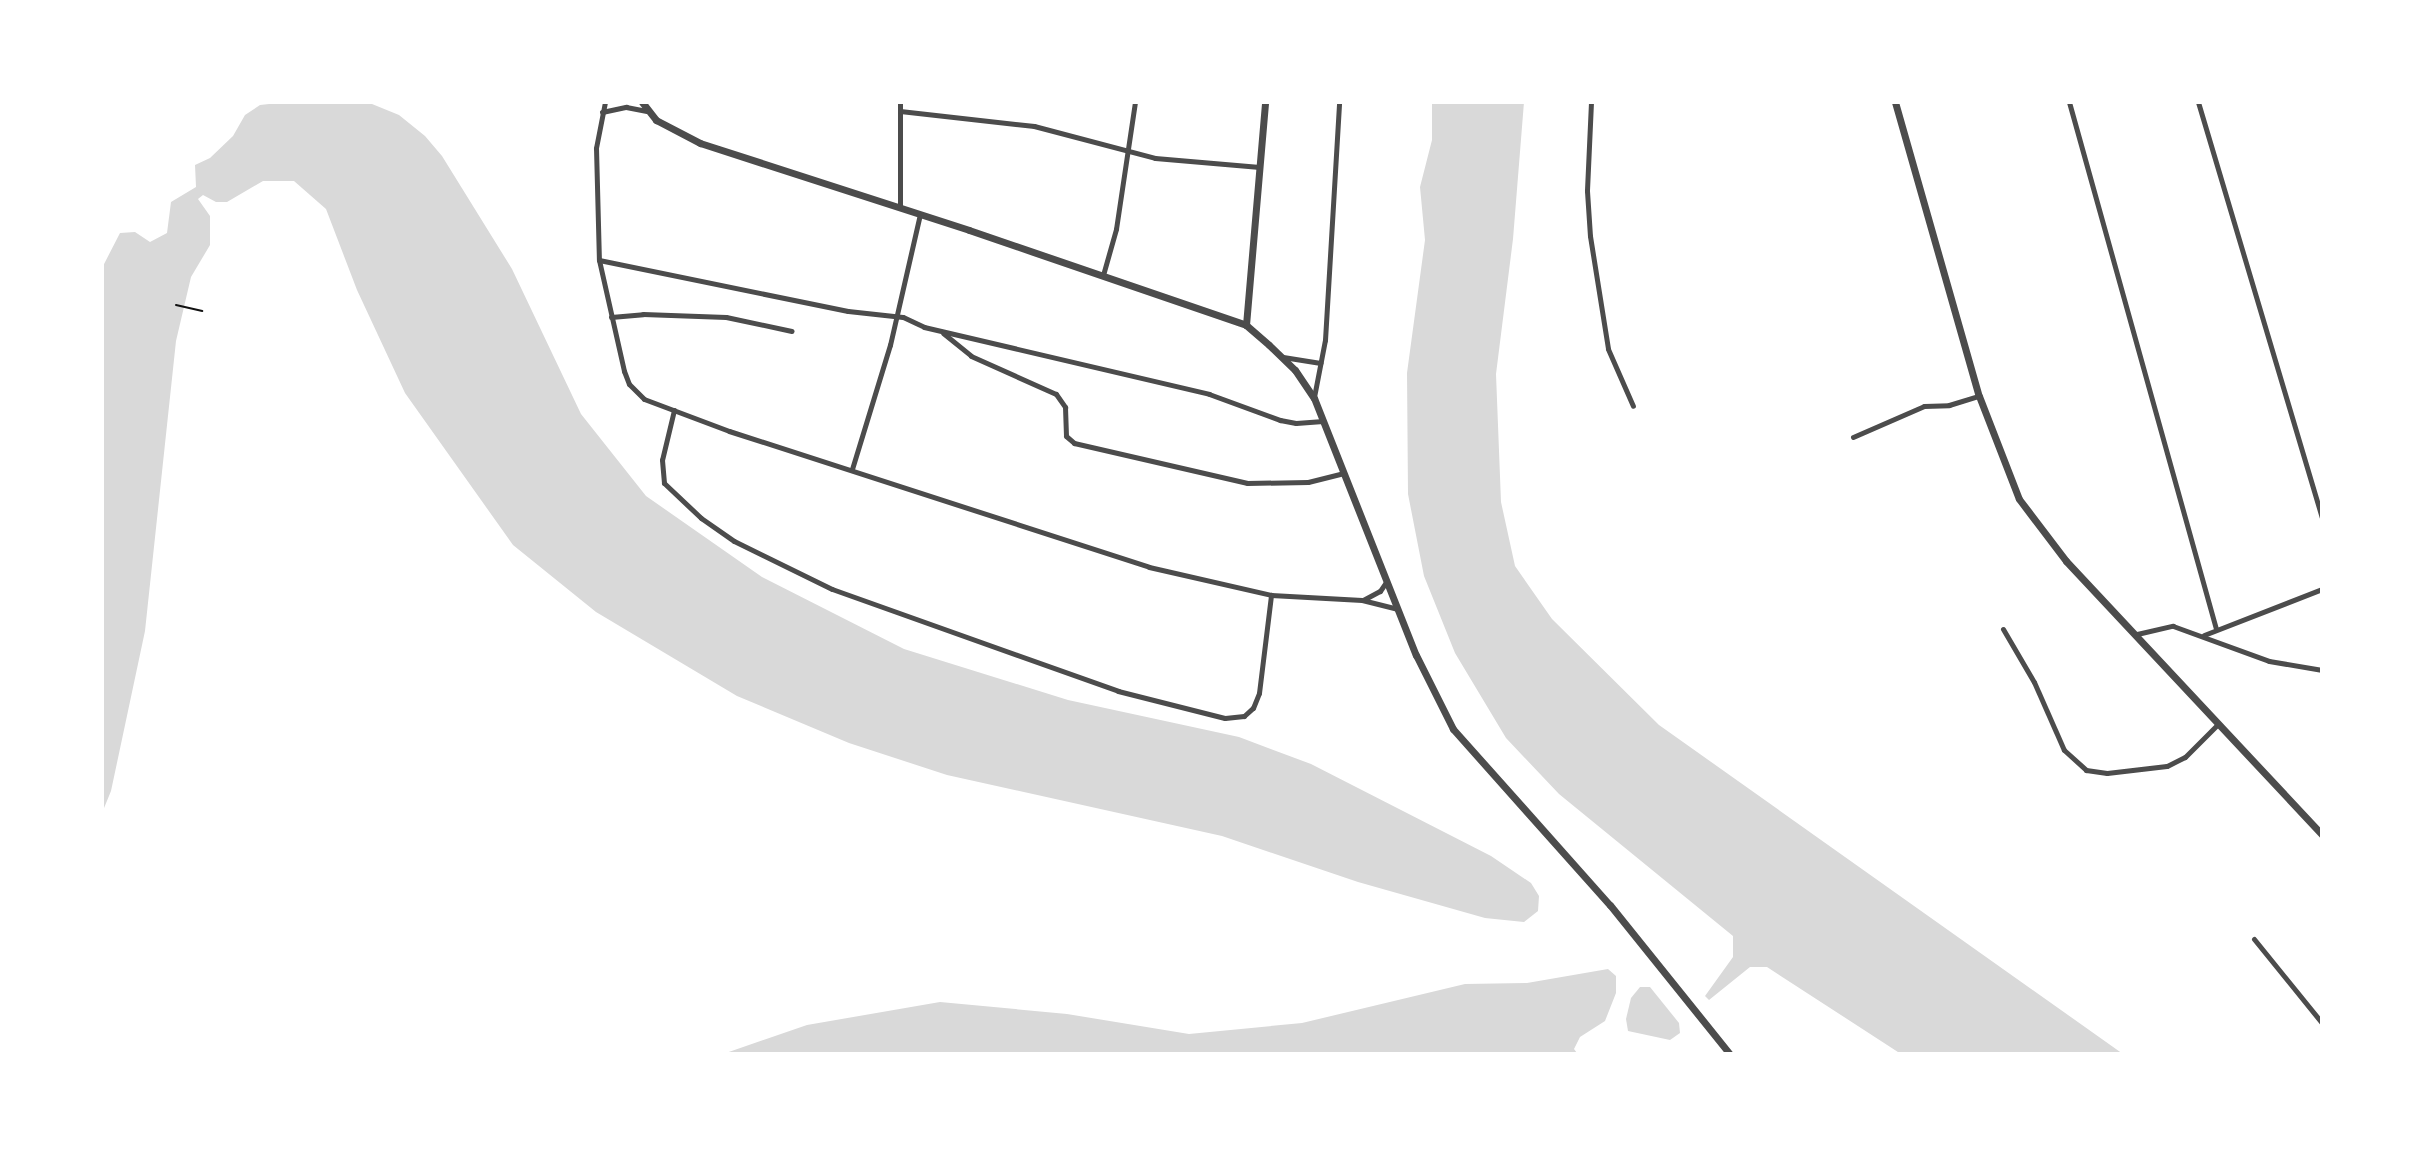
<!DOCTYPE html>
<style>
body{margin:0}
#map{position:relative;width:2424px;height:1156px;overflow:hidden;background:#fff;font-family:Mulish,sans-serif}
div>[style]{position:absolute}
.water>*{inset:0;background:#d9d9d9}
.path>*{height:2px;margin:-1px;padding:0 1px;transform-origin:1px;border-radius:1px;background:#111}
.minor>*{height:5px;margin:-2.5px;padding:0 2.5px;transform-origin:2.5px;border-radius:2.5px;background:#4c4c4c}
.tertiary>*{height:7px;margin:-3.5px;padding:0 3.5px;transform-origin:3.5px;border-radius:3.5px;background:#4c4c4c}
span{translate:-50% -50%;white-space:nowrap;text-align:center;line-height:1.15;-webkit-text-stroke:6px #fff;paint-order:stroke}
.frame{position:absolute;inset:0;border:104px solid #fff;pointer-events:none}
</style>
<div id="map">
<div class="water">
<i style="clip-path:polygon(287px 102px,372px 104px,399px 115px,425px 136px,442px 156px,512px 269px,581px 414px,646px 496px,762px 577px,904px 649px,1068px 700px,1239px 737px,1311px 764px,1491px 856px,1531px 883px,1539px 896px,1538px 911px,1524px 922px,1485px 918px,1358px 882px,1222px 836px,947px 775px,849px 743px,737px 696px,596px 612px,513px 545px,405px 393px,357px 290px,326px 209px,294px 181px,263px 181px,227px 202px,216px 202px,203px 195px,198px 199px,210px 216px,210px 245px,191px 277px,176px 341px,145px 631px,111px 791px,102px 813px,102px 268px,120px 233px,135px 232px,150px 242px,167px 233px,171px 202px,196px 187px,195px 165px,210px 158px,233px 136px,245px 115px,260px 105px)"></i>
<i style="clip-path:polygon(1432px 102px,1524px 102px,1513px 239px,1496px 374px,1501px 502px,1515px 566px,1552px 619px,1659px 725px,2123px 1054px,1901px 1054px,1767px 967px,1750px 967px,1709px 1000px,1705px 996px,1733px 957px,1733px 936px,1559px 794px,1506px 738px,1455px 653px,1424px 576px,1408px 494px,1407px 373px,1425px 240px,1420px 187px,1432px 140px)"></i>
<i style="clip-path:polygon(1608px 969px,1616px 976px,1616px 993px,1605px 1021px,1580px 1037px,1574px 1049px,1577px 1053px,1590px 1054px,723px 1054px,807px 1025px,940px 1002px,1067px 1014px,1189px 1034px,1302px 1023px,1465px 984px,1527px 983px)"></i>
<i style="clip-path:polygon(1640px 987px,1650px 987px,1679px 1023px,1680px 1033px,1670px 1040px,1628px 1031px,1626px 1019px,1631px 998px)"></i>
</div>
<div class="path">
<i style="left:176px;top:305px;width:27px;rotate:13deg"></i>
</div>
<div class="minor">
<i style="left:605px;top:102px;width:47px;rotate:101.1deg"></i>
<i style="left:596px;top:148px;width:112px;rotate:88.5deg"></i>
<i style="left:599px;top:260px;width:114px;rotate:77.3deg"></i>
<i style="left:624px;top:371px;width:14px;rotate:69deg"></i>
<i style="left:629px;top:384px;width:21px;rotate:45deg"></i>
<i style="left:644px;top:399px;width:91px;rotate:20.6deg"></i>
<i style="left:729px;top:431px;width:441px;rotate:17.9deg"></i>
<i style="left:1149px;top:567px;width:125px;rotate:12.9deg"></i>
<i style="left:1271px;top:595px;width:91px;rotate:3.1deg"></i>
<i style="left:1362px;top:600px;width:36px;rotate:14deg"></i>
<i style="left:900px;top:102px;width:105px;rotate:90deg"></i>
<i style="left:1591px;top:102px;width:89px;rotate:92.6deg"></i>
<i style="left:1587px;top:191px;width:45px;rotate:86.2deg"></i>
<i style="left:1590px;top:236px;width:114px;rotate:80.9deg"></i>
<i style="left:1608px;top:349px;width:62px;rotate:66.3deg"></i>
<i style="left:2069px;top:102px;width:547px;rotate:74.41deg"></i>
<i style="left:2198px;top:102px;width:433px;rotate:73.4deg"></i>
<i style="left:900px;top:111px;width:135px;rotate:6.4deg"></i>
<i style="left:1034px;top:126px;width:125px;rotate:14.8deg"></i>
<i style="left:1155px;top:158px;width:105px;rotate:4.9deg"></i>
<i style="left:602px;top:112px;width:25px;rotate:-12deg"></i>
<i style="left:626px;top:107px;width:21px;rotate:11deg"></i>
<i style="left:599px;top:260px;width:254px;rotate:11.6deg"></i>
<i style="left:848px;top:311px;width:55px;rotate:6.2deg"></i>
<i style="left:903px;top:317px;width:23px;rotate:25deg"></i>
<i style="left:924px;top:327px;width:293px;rotate:13.2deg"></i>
<i style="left:1209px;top:394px;width:76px;rotate:20.1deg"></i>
<i style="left:1280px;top:420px;width:16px;rotate:11deg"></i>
<i style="left:1296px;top:423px;width:27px;rotate:-4deg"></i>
<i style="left:1103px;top:275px;width:48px;rotate:-74.2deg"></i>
<i style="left:1116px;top:229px;width:128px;rotate:-81.5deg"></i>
<i style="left:611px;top:317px;width:32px;rotate:-5deg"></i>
<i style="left:643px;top:314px;width:83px;rotate:2.1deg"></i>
<i style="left:726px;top:317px;width:67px;rotate:12deg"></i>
<i style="left:943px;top:333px;width:36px;rotate:39deg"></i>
<i style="left:971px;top:356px;width:93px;rotate:24.1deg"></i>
<i style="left:1056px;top:394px;width:16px;rotate:55deg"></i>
<i style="left:1065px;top:407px;width:29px;rotate:88deg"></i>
<i style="left:1066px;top:436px;width:11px;rotate:41deg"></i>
<i style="left:1074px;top:443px;width:178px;rotate:13deg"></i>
<i style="left:1247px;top:483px;width:61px;rotate:-0.9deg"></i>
<i style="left:1308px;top:482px;width:37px;rotate:-14deg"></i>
<i style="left:1283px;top:357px;width:38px;rotate:9deg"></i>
<i style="left:1314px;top:397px;width:58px;rotate:-79.1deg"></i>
<i style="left:1325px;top:340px;width:238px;rotate:-86.6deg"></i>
<i style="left:674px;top:410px;width:51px;rotate:103.5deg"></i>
<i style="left:662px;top:460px;width:23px;rotate:85deg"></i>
<i style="left:664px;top:483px;width:51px;rotate:43.4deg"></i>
<i style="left:701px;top:518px;width:40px;rotate:34.9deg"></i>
<i style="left:734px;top:541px;width:109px;rotate:26.1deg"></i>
<i style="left:832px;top:589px;width:304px;rotate:19.6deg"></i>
<i style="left:1118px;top:691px;width:110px;rotate:14.2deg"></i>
<i style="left:1225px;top:718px;width:19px;rotate:-6deg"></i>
<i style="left:1244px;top:716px;width:12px;rotate:-42deg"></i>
<i style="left:1253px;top:708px;width:16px;rotate:-68deg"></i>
<i style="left:1259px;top:693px;width:99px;rotate:-83deg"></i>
<i style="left:1853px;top:437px;width:77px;rotate:-23.6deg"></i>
<i style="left:1924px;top:406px;width:25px;rotate:-2deg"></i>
<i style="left:1949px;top:405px;width:31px;rotate:-17deg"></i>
<i style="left:852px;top:469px;width:130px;rotate:-73deg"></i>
<i style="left:890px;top:345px;width:134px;rotate:-77.1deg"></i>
<i style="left:1363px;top:600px;width:19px;rotate:-28deg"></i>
<i style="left:1380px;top:591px;width:11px;rotate:-56deg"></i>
<i style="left:2003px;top:629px;width:61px;rotate:59.7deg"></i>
<i style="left:2034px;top:682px;width:74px;rotate:66.2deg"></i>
<i style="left:2064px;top:750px;width:30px;rotate:42deg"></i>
<i style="left:2086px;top:770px;width:21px;rotate:8deg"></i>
<i style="left:2107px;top:773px;width:60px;rotate:-6.7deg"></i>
<i style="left:2167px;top:766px;width:20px;rotate:-27deg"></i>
<i style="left:2185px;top:757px;width:47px;rotate:-45deg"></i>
<i style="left:2137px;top:634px;width:37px;rotate:-13deg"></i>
<i style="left:2173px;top:626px;width:102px;rotate:20deg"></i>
<i style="left:2269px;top:661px;width:54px;rotate:9.6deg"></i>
<i style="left:2204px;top:635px;width:127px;rotate:-21.3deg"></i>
<i style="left:2254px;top:939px;width:108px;rotate:51deg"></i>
</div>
<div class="tertiary">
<i style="left:642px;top:102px;width:23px;rotate:52deg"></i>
<i style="left:656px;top:120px;width:50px;rotate:27.6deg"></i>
<i style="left:700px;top:143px;width:283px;rotate:17.9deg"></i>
<i style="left:969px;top:230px;width:293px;rotate:18.9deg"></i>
<i style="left:1246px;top:325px;width:30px;rotate:41deg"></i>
<i style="left:1269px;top:345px;width:36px;rotate:44deg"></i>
<i style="left:1295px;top:370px;width:34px;rotate:56deg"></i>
<i style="left:1314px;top:398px;width:277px;rotate:68.4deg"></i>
<i style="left:1416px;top:655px;width:83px;rotate:63.4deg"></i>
<i style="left:1453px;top:729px;width:236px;rotate:48.3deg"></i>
<i style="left:1610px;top:905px;width:191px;rotate:51.2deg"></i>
<i style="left:1895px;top:102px;width:306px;rotate:74.1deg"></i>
<i style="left:1979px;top:396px;width:110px;rotate:68.8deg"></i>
<i style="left:2019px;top:499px;width:78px;rotate:52.8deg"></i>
<i style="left:2066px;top:561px;width:375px;rotate:46.9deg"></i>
<i style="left:1246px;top:325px;width:224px;rotate:-85.1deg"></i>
</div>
<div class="frame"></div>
</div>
